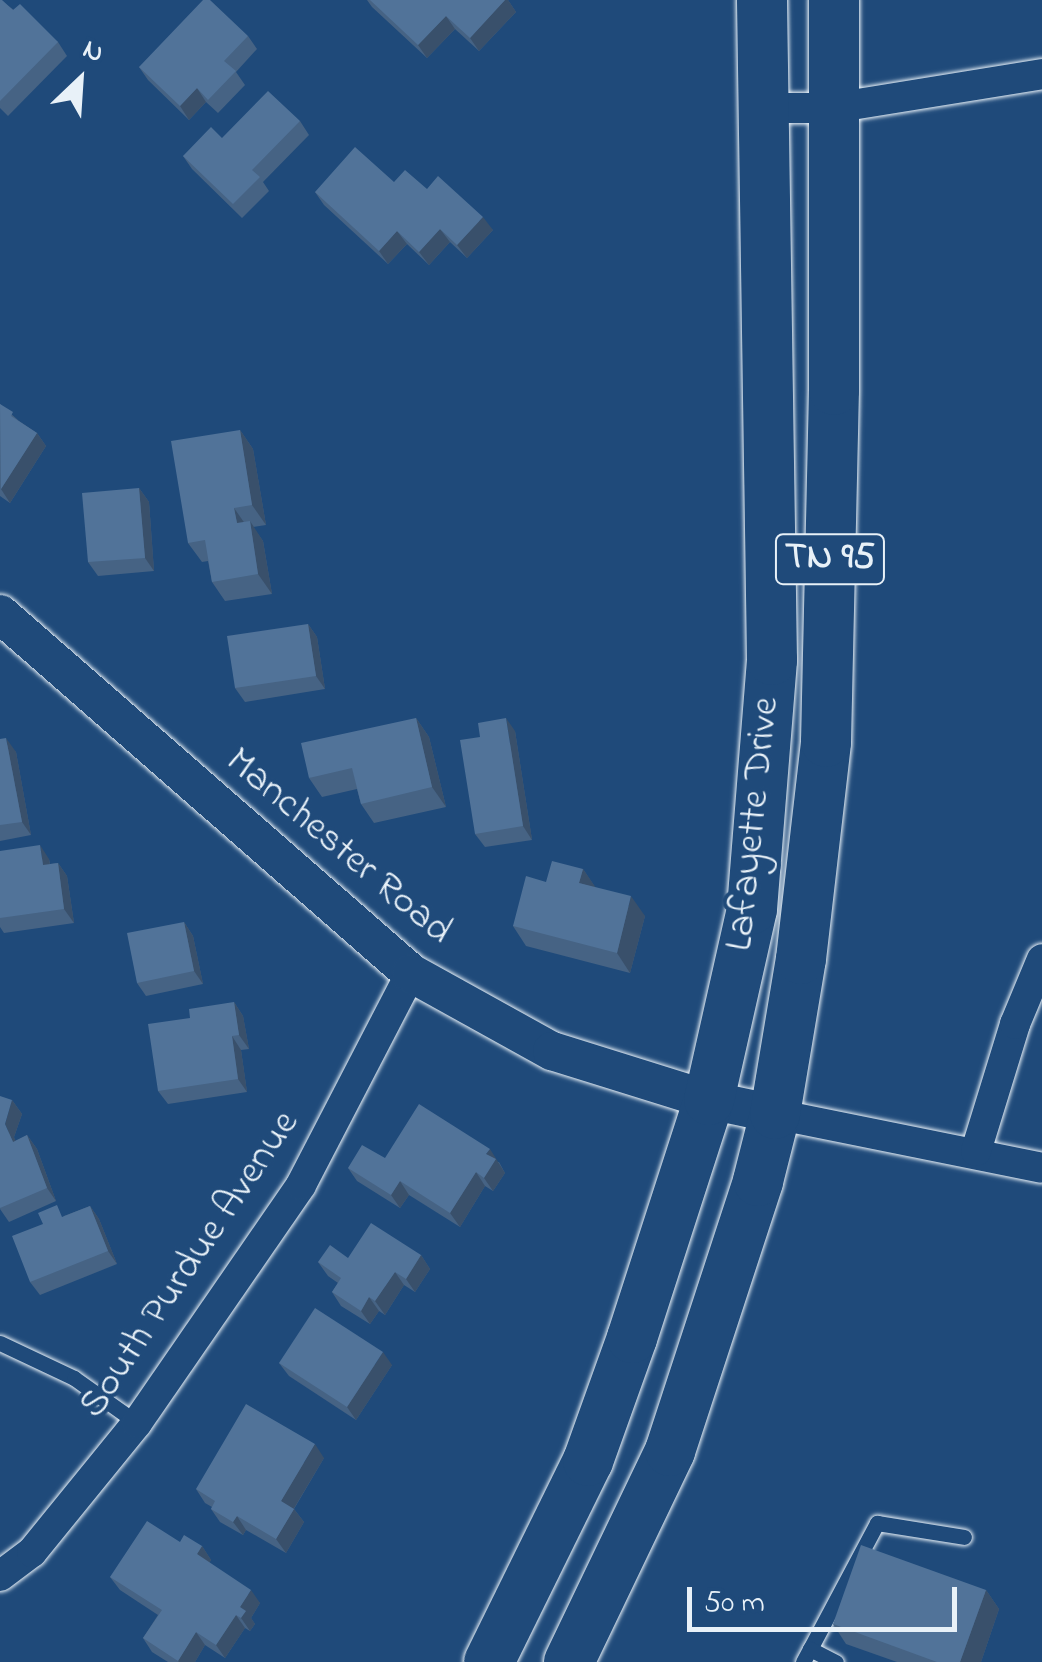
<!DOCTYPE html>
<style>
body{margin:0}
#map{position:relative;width:1042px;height:1662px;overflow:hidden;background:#1f4a7a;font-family:"Indie Flower",sans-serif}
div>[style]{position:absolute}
.roads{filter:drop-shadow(0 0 2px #e8f1f8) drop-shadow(0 0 2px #e8f1f8)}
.service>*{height:15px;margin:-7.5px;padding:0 7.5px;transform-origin:7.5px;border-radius:7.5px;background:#1f4a7a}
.minor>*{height:30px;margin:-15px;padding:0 15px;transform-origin:15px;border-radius:15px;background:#1f4a7a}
.tertiary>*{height:38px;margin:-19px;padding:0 19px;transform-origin:19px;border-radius:19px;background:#1f4a7a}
.primary>*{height:50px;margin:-25px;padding:0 25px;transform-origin:25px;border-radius:25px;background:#1f4a7a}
.wall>*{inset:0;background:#466384}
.shaded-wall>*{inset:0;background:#39506b}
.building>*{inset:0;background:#517399}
span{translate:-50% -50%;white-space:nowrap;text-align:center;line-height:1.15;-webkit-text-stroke:8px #1f4a7a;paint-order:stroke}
.shield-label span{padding:2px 8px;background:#1f4a7a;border:2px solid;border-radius:8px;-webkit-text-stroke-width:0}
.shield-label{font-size:38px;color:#e8f1f8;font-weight:700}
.street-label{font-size:40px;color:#e8f1f8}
.north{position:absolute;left:30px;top:30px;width:100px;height:100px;-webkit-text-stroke:8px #1f4a7a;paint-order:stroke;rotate:25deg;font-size:28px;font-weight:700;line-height:40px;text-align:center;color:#e8f1f8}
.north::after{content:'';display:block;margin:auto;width:35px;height:45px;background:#e8f1f8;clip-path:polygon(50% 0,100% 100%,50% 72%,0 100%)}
.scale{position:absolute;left:687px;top:1587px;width:270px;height:45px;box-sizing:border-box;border:5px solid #e8f1f8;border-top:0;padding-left:12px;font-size:30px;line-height:35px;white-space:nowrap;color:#e8f1f8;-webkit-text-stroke:8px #1f4a7a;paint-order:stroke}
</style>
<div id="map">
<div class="roads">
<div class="service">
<i style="left:0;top:1343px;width:82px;rotate:25.3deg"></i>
<i style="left:74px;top:1378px;width:77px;rotate:35.5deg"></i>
<i style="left:810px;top:1649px;width:143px;rotate:-62deg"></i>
<i style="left:877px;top:1523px;width:88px;rotate:9.1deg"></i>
<i style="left:803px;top:1662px;width:15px;rotate:-62deg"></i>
<i style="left:810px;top:1649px;width:29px;rotate:27deg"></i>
</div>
<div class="minor">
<i style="left:761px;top:108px;width:72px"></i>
<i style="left:833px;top:108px;width:212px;rotate:-9.2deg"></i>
<i style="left:775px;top:1114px;width:272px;rotate:11.4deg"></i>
<i style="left:976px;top:1151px;width:133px;rotate:-72.9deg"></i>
<i style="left:1015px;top:1024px;width:70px;rotate:-67.4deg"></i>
<i style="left:0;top:1576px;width:40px;rotate:-37deg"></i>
<i style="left:32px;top:1552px;width:166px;rotate:-50.9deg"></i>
<i style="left:137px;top:1423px;width:289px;rotate:-55.4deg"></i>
<i style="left:301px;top:1185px;width:239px;rotate:-62.6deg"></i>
</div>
<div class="tertiary">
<i style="left:0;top:614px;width:546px;rotate:41.14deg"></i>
<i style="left:411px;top:973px;width:161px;rotate:29deg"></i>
<i style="left:552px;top:1051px;width:164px;rotate:17.3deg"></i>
<i style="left:709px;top:1100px;width:67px;rotate:12deg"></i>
</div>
<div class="primary">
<i style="left:489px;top:1662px;width:224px;rotate:-63.8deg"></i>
<i style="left:588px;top:1461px;width:131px;rotate:-70.3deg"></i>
<i style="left:632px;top:1338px;width:250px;rotate:-72.1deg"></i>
<i style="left:709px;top:1100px;width:196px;rotate:-77.3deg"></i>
<i style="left:752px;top:909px;width:250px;rotate:-85.4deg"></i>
<i style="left:772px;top:660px;width:660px;rotate:-90.87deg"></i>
<i style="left:569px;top:1662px;width:234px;rotate:-64.4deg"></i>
<i style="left:670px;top:1451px;width:284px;rotate:-71.9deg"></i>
<i style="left:758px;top:1181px;width:69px;rotate:-75.8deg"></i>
<i style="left:775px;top:1114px;width:157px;rotate:-80.5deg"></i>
<i style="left:801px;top:959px;width:218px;rotate:-83.4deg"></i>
<i style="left:826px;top:742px;width:352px;rotate:-88.7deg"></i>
<i style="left:834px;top:390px;width:390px;rotate:-90deg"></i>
</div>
</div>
<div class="wall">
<i style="clip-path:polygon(0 0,58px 42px,67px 56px,8px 116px,0 108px)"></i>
<i style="clip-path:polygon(367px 0,508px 0,516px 12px,479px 51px,455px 29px,427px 58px,372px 7px)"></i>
<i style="clip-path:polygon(248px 36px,257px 49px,236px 72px,245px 85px,218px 113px,206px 102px,189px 120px,148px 80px,139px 67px)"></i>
<i style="clip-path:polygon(300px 121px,309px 135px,263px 182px,269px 191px,242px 218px,192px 169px,183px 156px,222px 138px)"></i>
<i style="clip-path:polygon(394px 182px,427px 189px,493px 230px,467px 258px,450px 242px,429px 265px,407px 244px,388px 264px,324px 205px,315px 192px)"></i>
<i style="clip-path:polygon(0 404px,19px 421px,37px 433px,46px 446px,10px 503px,0 496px)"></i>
<i style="clip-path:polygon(240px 430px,253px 449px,266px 525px,253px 527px,263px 541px,272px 594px,225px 601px,212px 582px,208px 561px,202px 562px,188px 543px)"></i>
<i style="clip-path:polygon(139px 488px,149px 502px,154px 571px,98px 576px,88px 562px)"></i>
<i style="clip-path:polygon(308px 624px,317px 637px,325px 689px,245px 702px,235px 688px)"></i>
<i style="clip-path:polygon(416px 718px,429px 737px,446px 807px,374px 823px,361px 804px,357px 789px,322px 797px,309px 778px)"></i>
<i style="clip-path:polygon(515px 731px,532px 840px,485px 847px,475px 834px)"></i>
<i style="clip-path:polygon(0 739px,16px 752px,31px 835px,0 841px)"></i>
<i style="clip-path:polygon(0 851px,49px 859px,50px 864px,58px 863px,67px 876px,74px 923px,4px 933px,0 927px)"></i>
<i style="clip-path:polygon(583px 869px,595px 887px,645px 916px,630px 973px,526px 946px,513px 926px,546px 882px)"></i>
<i style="clip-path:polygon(184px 922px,193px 936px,203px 984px,146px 996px,137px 983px)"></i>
<i style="clip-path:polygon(234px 1002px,243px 1016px,249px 1049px,241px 1050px,247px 1092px,168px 1104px,158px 1091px)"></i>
<i style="clip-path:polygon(12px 1100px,22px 1114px,14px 1137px,15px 1141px,27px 1135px,37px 1149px,56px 1201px,9px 1222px,0 1209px)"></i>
<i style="clip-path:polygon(385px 1158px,499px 1162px,505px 1173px,493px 1191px,485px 1186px,460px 1227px,409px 1195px,400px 1208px,357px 1181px,348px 1168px)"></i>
<i style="clip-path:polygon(90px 1206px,99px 1219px,117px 1264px,40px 1295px,30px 1282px,64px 1216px)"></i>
<i style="clip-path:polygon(421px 1255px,430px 1269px,415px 1292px,404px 1285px,385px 1315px,379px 1311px,370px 1324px,341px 1306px,332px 1292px,338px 1283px,328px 1276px,318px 1262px,348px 1258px)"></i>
<i style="clip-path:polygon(279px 1363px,392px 1365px,356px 1420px,289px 1376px)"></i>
<i style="clip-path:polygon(324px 1458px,294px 1509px,304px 1522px,286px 1553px,246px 1530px,243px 1535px,220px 1522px,211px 1509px,212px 1507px,205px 1503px,196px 1489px)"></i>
<i style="clip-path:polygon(180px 1542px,202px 1546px,211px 1560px,209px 1563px,260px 1603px,251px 1618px,255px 1624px,250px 1631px,245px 1628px,225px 1658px,205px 1645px,195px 1662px,168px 1662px,152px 1652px,143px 1638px,158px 1615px,120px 1590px,110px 1577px)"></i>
<i style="clip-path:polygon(986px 1590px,999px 1609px,981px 1662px,897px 1662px,846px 1644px,833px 1624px)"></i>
</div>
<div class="shaded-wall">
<i style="clip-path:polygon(505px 0,508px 0,516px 12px,479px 51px,470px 38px)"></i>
<i style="clip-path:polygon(446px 16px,455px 29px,427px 58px,418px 45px)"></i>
<i style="clip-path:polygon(197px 88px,206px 102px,189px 120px,180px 106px)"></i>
<i style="clip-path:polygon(483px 217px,493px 230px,467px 258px,457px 245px)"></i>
<i style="clip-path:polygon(440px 229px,450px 242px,429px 265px,419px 252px)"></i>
<i style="clip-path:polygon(397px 231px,407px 244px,388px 264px,379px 251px)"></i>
<i style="clip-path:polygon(240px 430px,253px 449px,266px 525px,252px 505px)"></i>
<i style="clip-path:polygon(37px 433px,46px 446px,10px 503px,1px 489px)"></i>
<i style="clip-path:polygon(139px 488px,149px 502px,154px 571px,145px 558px)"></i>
<i style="clip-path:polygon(234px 508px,248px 528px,237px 523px)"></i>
<i style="clip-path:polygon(250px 521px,263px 541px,272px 594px,258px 574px)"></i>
<i style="clip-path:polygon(308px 624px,317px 637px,325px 689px,316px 676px)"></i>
<i style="clip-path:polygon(416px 718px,429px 737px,446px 807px,432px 787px)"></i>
<i style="clip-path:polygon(506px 718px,515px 731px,532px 840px,523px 826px)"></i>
<i style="clip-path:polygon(6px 738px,16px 752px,31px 835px,22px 822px)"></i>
<i style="clip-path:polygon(40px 845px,49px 859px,52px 878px,43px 865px)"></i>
<i style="clip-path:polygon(58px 863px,67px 876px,74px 923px,64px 909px)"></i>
<i style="clip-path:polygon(583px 869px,596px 888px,579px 883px)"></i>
<i style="clip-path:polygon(631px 896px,645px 916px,630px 973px,617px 953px)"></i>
<i style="clip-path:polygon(184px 922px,193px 936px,203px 984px,194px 971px)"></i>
<i style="clip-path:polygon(234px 1002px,243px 1016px,249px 1049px,239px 1035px)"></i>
<i style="clip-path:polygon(232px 1036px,241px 1050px,247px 1092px,238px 1079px)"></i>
<i style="clip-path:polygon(12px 1100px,22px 1114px,14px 1137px,22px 1156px,13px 1142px,5px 1124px)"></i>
<i style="clip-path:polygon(27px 1135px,37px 1149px,56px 1201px,47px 1188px)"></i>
<i style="clip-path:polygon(490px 1149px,505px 1173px,493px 1191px,484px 1178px,486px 1154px)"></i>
<i style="clip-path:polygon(476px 1172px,485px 1186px,460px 1227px,450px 1213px)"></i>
<i style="clip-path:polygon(400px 1181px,409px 1195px,400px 1208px,391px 1195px)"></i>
<i style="clip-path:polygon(90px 1206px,99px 1219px,117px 1264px,108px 1251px)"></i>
<i style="clip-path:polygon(421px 1255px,430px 1269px,415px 1292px,406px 1279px)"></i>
<i style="clip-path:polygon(395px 1272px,404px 1285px,385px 1315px,375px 1301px)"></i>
<i style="clip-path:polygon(369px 1297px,379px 1311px,370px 1324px,361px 1311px)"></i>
<i style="clip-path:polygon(383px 1352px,392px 1365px,356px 1420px,347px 1407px)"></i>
<i style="clip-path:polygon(315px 1444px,324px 1458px,290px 1515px,281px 1501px)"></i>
<i style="clip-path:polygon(294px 1509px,304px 1522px,286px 1553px,276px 1539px)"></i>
<i style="clip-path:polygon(237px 1516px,246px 1530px,243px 1535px,233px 1522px)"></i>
<i style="clip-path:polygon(202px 1546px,211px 1560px,206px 1568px,197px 1554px)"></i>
<i style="clip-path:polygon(251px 1590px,260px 1603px,251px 1618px,255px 1624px,250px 1631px,241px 1618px,240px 1607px)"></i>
<i style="clip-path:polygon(986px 1590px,999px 1609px,981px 1662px,960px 1662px)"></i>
<i style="clip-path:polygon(236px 1615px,245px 1628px,225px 1658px,216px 1645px)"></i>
<i style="clip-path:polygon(196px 1632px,205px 1645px,195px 1662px,179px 1662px,178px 1661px)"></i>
</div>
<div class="building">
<i style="clip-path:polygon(0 0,2px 0,13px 10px,20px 4px,58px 42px,0 101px)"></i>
<i style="clip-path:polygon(203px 0,210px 0,248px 36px,224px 61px,236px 71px,208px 100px,197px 88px,180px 106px,139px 67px)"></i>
<i style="clip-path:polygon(370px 0,505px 0,470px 38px,446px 16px,418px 45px)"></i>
<i style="clip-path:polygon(268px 91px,300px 121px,252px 170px,260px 177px,233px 204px,183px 156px,211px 127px,222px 138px)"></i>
<i style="clip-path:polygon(355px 147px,394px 182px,405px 170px,427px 189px,438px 176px,483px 217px,457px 245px,440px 229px,419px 252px,397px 231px,379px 251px,315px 192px)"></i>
<i style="clip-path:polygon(0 404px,13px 412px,11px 416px,37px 433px,1px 489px)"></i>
<i style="clip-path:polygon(240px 430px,252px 505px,234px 508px,237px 523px,250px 521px,258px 574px,212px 582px,205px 540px,188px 543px,171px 441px)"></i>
<i style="clip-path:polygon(139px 488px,145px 558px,88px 562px,82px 493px)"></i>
<i style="clip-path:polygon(308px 624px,316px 676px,235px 688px,227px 636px)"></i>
<i style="clip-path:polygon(416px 718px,432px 787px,361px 804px,352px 768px,309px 778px,301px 743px)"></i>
<i style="clip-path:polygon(506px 718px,523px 826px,475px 834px,460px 740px,480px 737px,478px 723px)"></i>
<i style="clip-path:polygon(6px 738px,22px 822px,0 825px,0 739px)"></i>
<i style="clip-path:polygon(40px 845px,43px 865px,58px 863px,64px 909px,0 918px,0 851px)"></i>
<i style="clip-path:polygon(552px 861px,583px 869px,579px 883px,631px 896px,617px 953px,513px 926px,526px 876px,546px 882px)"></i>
<i style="clip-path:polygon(184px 922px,194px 971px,137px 983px,127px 933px)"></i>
<i style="clip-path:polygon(234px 1002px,239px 1035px,232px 1036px,238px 1079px,158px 1091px,148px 1024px,190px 1018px,189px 1009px)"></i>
<i style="clip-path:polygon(0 1096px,12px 1100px,5px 1124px,13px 1142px,27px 1135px,47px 1188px,0 1208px)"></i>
<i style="clip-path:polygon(419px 1104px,490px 1149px,486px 1154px,496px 1159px,484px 1178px,476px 1172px,450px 1213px,400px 1181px,391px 1195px,348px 1168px,362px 1145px,385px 1158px)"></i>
<i style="clip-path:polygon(57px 1205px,62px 1217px,90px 1206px,108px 1251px,30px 1282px,12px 1236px,43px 1224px,38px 1213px)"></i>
<i style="clip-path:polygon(371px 1223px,421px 1255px,406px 1279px,395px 1272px,375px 1301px,369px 1297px,361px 1311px,332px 1292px,341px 1278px,318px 1262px,330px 1245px,348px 1258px)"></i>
<i style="clip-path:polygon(315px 1308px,383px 1352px,347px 1407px,279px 1363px)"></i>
<i style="clip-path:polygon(246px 1404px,315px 1444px,281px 1501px,294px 1509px,276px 1539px,237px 1516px,233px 1522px,211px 1509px,215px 1501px,196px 1489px)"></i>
<i style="clip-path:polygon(147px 1521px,180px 1542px,184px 1535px,202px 1546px,197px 1554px,251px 1590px,240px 1607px,246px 1611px,241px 1618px,236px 1615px,216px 1645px,196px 1632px,178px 1661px,143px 1638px,162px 1610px,110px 1577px)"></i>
<i style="clip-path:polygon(861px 1545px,986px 1590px,960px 1662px,937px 1662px,833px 1624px)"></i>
</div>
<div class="shield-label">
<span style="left:830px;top:559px">TN 95</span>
</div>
<div class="street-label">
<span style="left:754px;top:824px;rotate:-84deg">Lafayette Drive</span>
<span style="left:338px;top:847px;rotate:40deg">Manchester Road</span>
<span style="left:190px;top:1265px;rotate:-56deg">South Purdue Avenue</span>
</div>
<div class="north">N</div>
<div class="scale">50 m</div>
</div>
